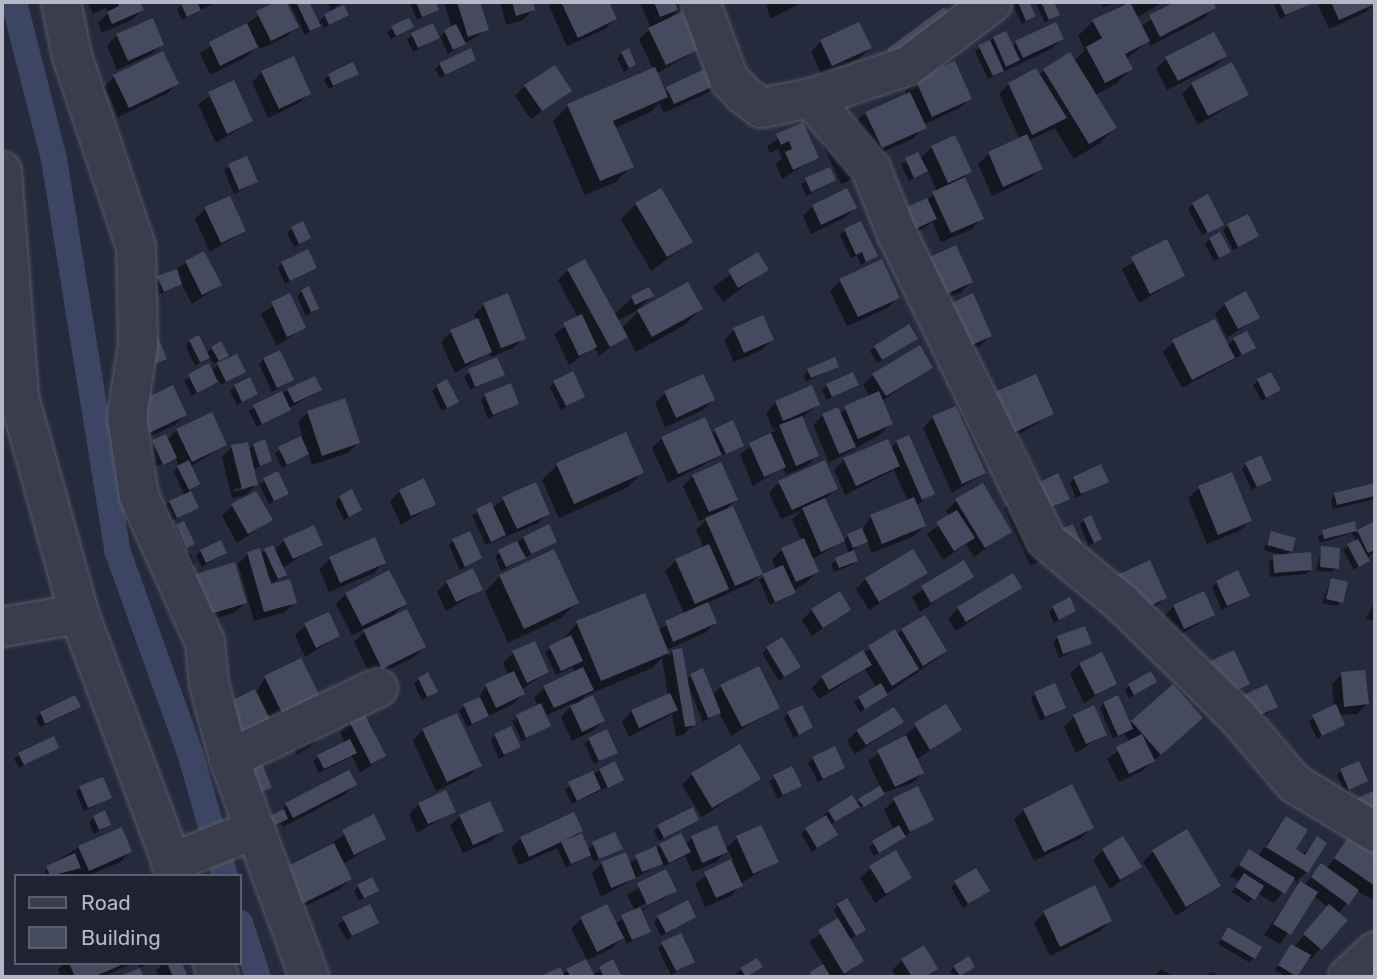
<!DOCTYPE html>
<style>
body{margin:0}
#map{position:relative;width:1377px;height:979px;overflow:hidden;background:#252b3c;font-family:Rubik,sans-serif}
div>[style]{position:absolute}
.shadow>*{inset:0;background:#0007}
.canal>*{height:26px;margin:-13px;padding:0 13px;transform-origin:13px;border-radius:13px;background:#3c4564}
.building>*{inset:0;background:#454a5e}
.roads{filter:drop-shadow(0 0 2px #575b6a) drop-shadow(0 0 2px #575b6a)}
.minor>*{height:38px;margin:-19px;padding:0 19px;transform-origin:19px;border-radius:19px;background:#393d4c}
span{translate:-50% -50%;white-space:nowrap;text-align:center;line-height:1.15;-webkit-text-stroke:5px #1e2231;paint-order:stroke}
.frame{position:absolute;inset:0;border:4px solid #b5b8c7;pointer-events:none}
.legend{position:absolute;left:14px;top:874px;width:228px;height:91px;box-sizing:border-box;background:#1e2231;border:2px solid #5a5e6d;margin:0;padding:9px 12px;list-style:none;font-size:21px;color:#b5b8c7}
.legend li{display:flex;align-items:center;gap:14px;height:35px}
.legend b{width:35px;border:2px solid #5a5e6d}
</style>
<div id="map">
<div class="shadow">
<i style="clip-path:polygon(88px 2px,138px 2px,142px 10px,132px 20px,102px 33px,98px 23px,108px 13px,105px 8px,93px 14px)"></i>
<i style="clip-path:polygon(186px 2px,216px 2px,182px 20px,177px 9px)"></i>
<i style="clip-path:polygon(280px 2px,284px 2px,296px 26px,286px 37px,260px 49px,258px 45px,246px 57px,210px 75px,200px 53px)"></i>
<i style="clip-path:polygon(289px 2px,308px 2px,318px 23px,325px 16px,346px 15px,324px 28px,322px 23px,305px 35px)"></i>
<i style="clip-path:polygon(327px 2px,343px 2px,331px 10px)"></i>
<i style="clip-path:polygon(410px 2px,434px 2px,437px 10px,417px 20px)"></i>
<i style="clip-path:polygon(444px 2px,478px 2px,487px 30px,448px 54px,440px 36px,452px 28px)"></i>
<i style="clip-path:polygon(500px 2px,531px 2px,533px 10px,523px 20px,506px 25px)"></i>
<i style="clip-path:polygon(553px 2px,608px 2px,615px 19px,605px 29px,567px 46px,549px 6px)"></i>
<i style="clip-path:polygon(640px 2px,691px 2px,663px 22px,698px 49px,656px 74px,664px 92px,719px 82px,709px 92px,664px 113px,659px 103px,651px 112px,615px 128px,631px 166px,616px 182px,585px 195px,553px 121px,568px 106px,653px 69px,639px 39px,651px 28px)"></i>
<i style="clip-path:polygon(766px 2px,803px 2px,770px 19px)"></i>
<i style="clip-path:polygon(1027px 2px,1034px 16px,1022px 24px,1012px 3px)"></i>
<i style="clip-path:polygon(1035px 2px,1052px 2px,1058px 15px,1045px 23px)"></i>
<i style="clip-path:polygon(1101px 2px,1117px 2px,1103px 8px)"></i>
<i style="clip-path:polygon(1126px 2px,1163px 2px,1136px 18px,1141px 26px,1179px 2px,1211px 2px,1214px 7px,1204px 18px,1150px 46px,1148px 41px,1126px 59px,1131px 68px,1116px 84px,1095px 95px,1115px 127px,1100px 143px,1074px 159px,1055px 128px,1028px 141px,1041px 168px,1030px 178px,992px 196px,978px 164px,989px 154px,1020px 140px,999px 94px,1009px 84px,1074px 61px,1085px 50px,1078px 36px,1093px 21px)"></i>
<i style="clip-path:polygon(1273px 2px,1308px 2px,1309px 3px,1280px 19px)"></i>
<i style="clip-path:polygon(1317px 2px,1375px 2px,1375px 3px,1366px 12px,1329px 29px)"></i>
<i style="clip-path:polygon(408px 20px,412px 27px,391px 39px,387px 32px)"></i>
<i style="clip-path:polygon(432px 26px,438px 38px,413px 52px,407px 39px)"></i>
<i style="clip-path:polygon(117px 35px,162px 44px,152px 54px,117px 70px,107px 46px)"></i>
<i style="clip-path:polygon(994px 38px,1012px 47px,1017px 42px,1062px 39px,1051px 49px,988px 79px,975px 51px)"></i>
<i style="clip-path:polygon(821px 41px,870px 48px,860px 58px,822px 75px,811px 52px)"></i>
<i style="clip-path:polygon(162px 53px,177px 84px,166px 94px,118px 117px,104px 87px,114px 77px)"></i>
<i style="clip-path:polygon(622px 53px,634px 64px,624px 72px,617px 58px)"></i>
<i style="clip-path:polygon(1225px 56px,1215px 66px,1167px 90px,1156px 69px,1166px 59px)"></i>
<i style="clip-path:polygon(474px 60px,440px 78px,435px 69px,440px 64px)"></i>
<i style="clip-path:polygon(262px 72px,309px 93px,299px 103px,268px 118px,252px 82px)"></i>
<i style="clip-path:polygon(357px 74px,329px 89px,324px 80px,329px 75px)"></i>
<i style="clip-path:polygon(916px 81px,970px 98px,960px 108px,923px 125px,914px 138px,874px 156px,867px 173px,841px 184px,823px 145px,866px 113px,907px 95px,905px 91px)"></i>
<i style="clip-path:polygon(233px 82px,251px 121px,216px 143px,198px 104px)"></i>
<i style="clip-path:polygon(1192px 84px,1247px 95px,1198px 125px,1182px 94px)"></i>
<i style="clip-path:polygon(525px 86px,570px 91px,531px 119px,515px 96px)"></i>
<i style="clip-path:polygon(802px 124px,817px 157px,782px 179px,776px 164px,782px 158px,778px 149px,770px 153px,767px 146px)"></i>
<i style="clip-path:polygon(932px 147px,970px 171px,963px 178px,982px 218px,972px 229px,941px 242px,932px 222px,913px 235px,896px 273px,926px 201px,937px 191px,927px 169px,909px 181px,901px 164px,920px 159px)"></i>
<i style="clip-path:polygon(246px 158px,256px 182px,234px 194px,224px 170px)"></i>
<i style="clip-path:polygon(829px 169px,834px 180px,806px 196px,801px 184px)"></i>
<i style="clip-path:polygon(636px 204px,691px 242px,651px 271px,621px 219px)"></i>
<i style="clip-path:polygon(1193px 204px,1219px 225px,1202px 235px,1188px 209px)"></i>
<i style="clip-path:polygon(813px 206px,855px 208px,844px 218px,811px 234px,803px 216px)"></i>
<i style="clip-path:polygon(205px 209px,244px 231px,210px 252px,195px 219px)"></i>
<i style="clip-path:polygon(1228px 226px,1257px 236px,1233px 250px,1223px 230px)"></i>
<i style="clip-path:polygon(292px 228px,309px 238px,294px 247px,287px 233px)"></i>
<i style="clip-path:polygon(845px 230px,876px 256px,861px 265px,857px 255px,851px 258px,840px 235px)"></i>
<i style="clip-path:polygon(1210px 239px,1229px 252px,1214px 261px,1205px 244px)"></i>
<i style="clip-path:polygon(1166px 242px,1183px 276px,1139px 303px,1122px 269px)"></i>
<i style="clip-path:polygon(757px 255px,766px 270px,723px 302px,713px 287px)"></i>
<i style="clip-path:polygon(186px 263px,220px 285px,192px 304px,181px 283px,159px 295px,154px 282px)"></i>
<i style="clip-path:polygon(282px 264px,315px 267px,285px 284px,278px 268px)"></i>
<i style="clip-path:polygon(568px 270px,614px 315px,632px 298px,649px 290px,652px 296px,636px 311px,617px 321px,621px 329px,638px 312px,701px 308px,686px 324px,636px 352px,627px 335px,599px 356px,594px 347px,569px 365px,554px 334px,578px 318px,558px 280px)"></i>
<i style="clip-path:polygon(901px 277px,971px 282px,961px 292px,917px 312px)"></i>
<i style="clip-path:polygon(840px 281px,898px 297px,888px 308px,847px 326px,830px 291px)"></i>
<i style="clip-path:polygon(302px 291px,317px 308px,306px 316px,297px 296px)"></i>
<i style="clip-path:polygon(289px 295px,304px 327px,277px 346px,261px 314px)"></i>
<i style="clip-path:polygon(1225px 304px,1258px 317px,1227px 338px,1215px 314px)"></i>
<i style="clip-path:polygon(484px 305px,524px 338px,513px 348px,491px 357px,489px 353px,455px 373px,441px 342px,451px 332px,477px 321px,474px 315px)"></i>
<i style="clip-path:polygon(928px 322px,990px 335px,980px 346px,946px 361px)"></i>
<i style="clip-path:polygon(734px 330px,772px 340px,762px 350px,734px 362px,724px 340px)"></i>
<i style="clip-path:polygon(1234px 339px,1254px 348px,1182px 388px,1163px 352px,1173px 342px,1227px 346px)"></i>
<i style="clip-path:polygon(190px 341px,206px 354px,212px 348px,227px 355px,214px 364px,209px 356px,195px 366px,186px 346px)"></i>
<i style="clip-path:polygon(911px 343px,877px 363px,870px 351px,875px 347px)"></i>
<i style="clip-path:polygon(264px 359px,292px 380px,272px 392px,259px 364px)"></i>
<i style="clip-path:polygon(496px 359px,503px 374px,470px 390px,464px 376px)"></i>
<i style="clip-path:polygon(218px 365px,244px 372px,221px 385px,218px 379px,192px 396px,184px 380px,211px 371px)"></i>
<i style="clip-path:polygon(837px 366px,806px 382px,804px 375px,808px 371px)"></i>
<i style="clip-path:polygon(931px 367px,882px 401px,891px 423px,881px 434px,829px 463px,813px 425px,823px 415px,839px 413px,870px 397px,863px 385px,873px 375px)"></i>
<i style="clip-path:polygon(1035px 376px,1052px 414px,1018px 435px,1032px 465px,1022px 475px,986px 458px)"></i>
<i style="clip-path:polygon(1258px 381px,1279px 390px,1262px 401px,1253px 385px)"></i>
<i style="clip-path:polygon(554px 382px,583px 396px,561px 410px,550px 387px)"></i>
<i style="clip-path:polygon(827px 385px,857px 385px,827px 400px,822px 390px)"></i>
<i style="clip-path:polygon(235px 386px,256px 394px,237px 405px,230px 391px)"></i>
<i style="clip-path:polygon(437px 386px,456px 402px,442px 411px,432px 391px)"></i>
<i style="clip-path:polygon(172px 387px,185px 415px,175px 425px,137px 443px)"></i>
<i style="clip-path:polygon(288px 390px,320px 390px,257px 427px,249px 411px)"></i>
<i style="clip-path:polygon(665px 393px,713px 400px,703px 410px,665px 427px,655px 403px)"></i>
<i style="clip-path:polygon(485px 395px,517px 404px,488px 419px,481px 400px)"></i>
<i style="clip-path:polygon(776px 402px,818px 405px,801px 418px,817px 455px,807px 466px,786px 475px,783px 467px,753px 486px,740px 454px,780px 427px,773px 430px,766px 413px)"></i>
<i style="clip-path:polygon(2px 410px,6px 419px,2px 423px)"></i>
<i style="clip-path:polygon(308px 412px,358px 443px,348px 453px,312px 465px,308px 453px,282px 468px,275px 453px,303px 437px,298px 422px)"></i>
<i style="clip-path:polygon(933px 418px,984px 473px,952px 493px,923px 428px)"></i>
<i style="clip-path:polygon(177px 430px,225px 445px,190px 467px,198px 484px,189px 491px,197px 507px,172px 521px,168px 512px,150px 524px,150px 510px,185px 496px,174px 472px,179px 466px,175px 458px,150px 469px,149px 447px,167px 440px)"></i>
<i style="clip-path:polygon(715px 430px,742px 445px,668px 483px,652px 448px,662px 438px,711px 435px)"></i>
<i style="clip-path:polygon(897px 442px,933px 493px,916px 506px,924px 526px,914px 536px,872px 553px,867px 541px,852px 550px,856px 560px,852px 565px,834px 572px,831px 564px,849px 554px,844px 540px,848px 536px,862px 530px,871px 517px,908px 501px,894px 470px,845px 495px,834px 470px,844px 460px,890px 449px)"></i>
<i style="clip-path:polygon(evenodd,254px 445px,270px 461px,253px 470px,256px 484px,246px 495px,232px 498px,222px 457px,232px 447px,248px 450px,254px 445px,247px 486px,247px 489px,234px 492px,233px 489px,247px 486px)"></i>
<i style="clip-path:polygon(116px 462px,121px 474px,110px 482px,105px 470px)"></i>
<i style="clip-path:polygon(1246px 464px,1270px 479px,1252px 490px,1242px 469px)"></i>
<i style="clip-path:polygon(557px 465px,642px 473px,626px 488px,559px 518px,542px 480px)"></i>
<i style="clip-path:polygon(277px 474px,287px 494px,269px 504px,259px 484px)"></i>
<i style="clip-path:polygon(1231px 475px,1250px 521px,1239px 531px,1207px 544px,1188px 498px,1199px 488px)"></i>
<i style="clip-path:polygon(693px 476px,736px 499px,723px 512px,761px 573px,751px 583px,707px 603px,715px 623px,705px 633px,666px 650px,669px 656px,672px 652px,686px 680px,691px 675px,712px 696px,721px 686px,778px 707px,731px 736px,719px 712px,703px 722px,688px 684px,694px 724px,683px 735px,676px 736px,672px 714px,629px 737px,622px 722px,632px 711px,668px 696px,662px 658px,652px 668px,585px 696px,577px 704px,603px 721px,593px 731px,572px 741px,561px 717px,575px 702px,545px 716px,549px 725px,522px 741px,512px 721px,538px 706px,534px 698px,544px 688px,576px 673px,573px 667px,556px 675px,545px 652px,562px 641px,577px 623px,644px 595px,658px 630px,685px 615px,665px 571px,676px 561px,704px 548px,696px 530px,709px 517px,699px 521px,683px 486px)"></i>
<i style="clip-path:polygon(1074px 478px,1107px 481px,1076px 498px,1070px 483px)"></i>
<i style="clip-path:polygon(779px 482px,836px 489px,824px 500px,843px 541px,811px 560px,817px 572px,807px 582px,770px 605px,759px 580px,776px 570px,772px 560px,782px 550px,802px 541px,792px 520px,802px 510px,781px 519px,769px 493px)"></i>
<i style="clip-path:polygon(535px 484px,548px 513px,538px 523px,486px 545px,472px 515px,492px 509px,503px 499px)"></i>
<i style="clip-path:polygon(1375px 484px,1375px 499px,1333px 509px,1331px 499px,1335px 494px)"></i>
<i style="clip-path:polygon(400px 491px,434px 504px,401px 525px,390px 501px)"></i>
<i style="clip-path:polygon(340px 497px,360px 510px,344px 520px,335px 502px)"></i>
<i style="clip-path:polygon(1014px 498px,1068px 498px,1038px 518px,1042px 560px,1030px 565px,1004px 508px)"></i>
<i style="clip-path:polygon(956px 501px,1010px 531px,974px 557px,966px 544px,943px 560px,927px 534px,950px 517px,946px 511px)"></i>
<i style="clip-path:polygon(232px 506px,271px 520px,237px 543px,222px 516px)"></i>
<i style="clip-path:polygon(1084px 520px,1100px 539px,1089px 546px,1080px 525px)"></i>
<i style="clip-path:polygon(183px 523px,193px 543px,181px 551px,174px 529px)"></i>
<i style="clip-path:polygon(1353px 523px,1356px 533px,1375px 523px,1375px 551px,1354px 570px,1343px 550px,1356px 541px,1352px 533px,1320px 543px,1318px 536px)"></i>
<i style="clip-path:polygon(1271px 533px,1290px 551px,1285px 556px,1310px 570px,1306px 574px,1270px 577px,1269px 561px,1283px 555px,1263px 550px)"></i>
<i style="clip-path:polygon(524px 538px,555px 541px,501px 571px,495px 556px)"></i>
<i style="clip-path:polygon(375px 539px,384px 562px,374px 573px,329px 592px,319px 569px,330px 559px)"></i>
<i style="clip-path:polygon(284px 540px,321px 544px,282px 568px,285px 574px,273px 583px,265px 571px,269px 586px,295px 602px,285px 612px,254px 621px,238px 564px,248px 554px,274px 551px)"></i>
<i style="clip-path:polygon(453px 541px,480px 558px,460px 570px,449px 545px)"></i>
<i style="clip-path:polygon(1322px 548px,1337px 568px,1332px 572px,1316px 571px)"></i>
<i style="clip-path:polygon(201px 551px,225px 553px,202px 567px,196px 556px)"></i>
<i style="clip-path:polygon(190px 552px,195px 563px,190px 567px,176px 558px)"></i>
<i style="clip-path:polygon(963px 563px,972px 576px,920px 612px,912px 597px)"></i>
<i style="clip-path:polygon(926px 572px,869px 610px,856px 589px,866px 579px)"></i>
<i style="clip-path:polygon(500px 576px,577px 602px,561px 618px,508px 643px,485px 592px)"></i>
<i style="clip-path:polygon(1331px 580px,1341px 602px,1337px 606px,1322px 603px)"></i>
<i style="clip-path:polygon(447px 582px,481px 590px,446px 611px,437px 592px)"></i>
<i style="clip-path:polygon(1217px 582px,1248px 596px,1222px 610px,1212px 587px)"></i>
<i style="clip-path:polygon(1108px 587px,1165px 597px,1155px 608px,1124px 622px)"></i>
<i style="clip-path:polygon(176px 588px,245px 603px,234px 613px,187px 627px)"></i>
<i style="clip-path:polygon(1020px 588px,956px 631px,948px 619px,958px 608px)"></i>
<i style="clip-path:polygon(346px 594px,404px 604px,389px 619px,424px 647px,414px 657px,372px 678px,354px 642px,369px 627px,352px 635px,336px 604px)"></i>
<i style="clip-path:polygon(1375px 601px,1375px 622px,1366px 619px)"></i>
<i style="clip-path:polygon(1174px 606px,1213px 615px,1174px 638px,1164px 616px)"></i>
<i style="clip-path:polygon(1053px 608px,1074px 611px,1054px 623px,1049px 612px)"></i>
<i style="clip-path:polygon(812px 610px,849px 610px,812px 636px,802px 620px)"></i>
<i style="clip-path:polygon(924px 618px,945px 651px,934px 661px,860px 712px,854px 702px,877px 688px,865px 669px,819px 699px,812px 688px,822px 677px)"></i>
<i style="clip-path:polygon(306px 625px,338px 636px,305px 657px,295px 635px)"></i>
<i style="clip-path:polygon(1058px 638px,1090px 643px,1059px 658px,1053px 642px)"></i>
<i style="clip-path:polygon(767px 648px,799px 667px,779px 681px,762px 653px)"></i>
<i style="clip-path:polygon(513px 653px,547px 672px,521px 690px,523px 694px,513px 704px,467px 727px,459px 710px,478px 699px,486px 686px,509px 675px,503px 663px)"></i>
<i style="clip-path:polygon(1080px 664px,1115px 683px,1084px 703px,1070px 674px)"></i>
<i style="clip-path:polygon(1342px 674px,1367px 704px,1357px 714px,1339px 715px,1343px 724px,1317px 739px,1309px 721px,1334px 707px,1332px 684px)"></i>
<i style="clip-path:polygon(265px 678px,318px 696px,271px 724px,226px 706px,257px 691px)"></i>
<i style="clip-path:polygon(419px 679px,436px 692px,422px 700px,414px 684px)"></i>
<i style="clip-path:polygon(1155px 682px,1129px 698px,1125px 690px,1129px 685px)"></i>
<i style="clip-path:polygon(1173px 686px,1191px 728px,1142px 771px,1119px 782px,1107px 759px,1131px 742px,1124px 734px,1113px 739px,1100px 708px,1104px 703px,1129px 725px)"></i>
<i style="clip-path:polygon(1035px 694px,1064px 708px,1040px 721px,1031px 698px)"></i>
<i style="clip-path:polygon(74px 697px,79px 706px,74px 711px,40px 727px,36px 718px,41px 714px)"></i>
<i style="clip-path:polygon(945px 706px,960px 730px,916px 760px,922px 773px,912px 783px,883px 793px,830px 825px,836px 835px,812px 852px,801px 834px,806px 830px,829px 811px,855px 804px,881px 788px,868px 761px)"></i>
<i style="clip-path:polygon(1275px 706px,1265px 716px,1226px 734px,1218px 714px)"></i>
<i style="clip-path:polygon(788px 713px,811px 727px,794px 738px,784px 718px)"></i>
<i style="clip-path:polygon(1074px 717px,1105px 734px,1076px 753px,1064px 727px)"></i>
<i style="clip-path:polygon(350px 722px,384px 756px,360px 773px,352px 756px,319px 773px,313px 761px,345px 743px,340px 732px)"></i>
<i style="clip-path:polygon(902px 722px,855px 754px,847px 741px,857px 731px)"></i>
<i style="clip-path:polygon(308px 726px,316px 743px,297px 755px,289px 738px)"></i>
<i style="clip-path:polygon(423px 730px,480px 765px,470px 775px,436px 791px,413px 741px)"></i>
<i style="clip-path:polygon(495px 735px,519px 747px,499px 759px,491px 740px)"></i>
<i style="clip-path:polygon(589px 739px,616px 752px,594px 764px,585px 744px)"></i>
<i style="clip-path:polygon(57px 747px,19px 768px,14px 759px,19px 755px)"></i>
<i style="clip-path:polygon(813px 758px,843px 768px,818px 782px,808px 763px)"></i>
<i style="clip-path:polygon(791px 768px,800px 785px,778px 799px,769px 781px)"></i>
<i style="clip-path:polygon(601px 770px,622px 780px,572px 804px,565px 789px)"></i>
<i style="clip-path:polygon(1341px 771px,1366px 780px,1345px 793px,1337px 775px)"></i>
<i style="clip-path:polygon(692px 775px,759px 778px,702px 817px,682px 785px)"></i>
<i style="clip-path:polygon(354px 785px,344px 795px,283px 827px,281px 823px,264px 832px,287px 804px)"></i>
<i style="clip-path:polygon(80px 788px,110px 798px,84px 811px,76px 792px)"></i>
<i style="clip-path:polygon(1375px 792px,1375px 833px,1355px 842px,1375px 855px,1375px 900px,1357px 891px,1338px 914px,1346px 920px,1311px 959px,1308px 957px,1294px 977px,1286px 977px,1275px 970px,1328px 907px,1314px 896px,1280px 944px,1264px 935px,1299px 884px,1293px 879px,1274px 903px,1257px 893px,1249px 903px,1232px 892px,1239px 881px,1230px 876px,1249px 851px,1258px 857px,1264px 847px,1289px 859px,1266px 844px,1286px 818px,1294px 849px,1303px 855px,1317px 838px,1307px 872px,1297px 881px,1304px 885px,1321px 865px,1326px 869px,1351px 837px,1350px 803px)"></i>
<i style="clip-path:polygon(894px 800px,932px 819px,874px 856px,869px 847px,894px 830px,884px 810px)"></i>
<i style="clip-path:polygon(419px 804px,454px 811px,417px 833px,409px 814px)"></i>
<i style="clip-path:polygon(1024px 810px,1091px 828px,1081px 838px,1034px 861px,1014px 820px)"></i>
<i style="clip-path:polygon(460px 816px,502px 830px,491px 841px,463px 853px,450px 826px)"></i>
<i style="clip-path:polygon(94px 817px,109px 825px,94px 834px,89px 822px)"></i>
<i style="clip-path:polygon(373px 817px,384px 838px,343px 864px,350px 879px,340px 889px,289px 914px,333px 842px)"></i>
<i style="clip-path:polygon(697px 819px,659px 841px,654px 831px,658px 827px)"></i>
<i style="clip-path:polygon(581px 831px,574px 839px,587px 849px,614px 834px,620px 848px,594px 862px,590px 854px,566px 868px,557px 848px,519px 865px,511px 848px,521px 838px)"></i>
<i style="clip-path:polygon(692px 838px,725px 849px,737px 838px,776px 862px,740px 884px,731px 896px,705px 907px,695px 883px,733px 860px,728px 850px,716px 862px,692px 872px,685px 856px,664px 866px,662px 863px,601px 897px,592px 873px,602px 863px,629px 863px,660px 846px,685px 845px)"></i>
<i style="clip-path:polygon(79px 847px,130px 852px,120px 862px,88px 876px,44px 876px,47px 867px)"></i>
<i style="clip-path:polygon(1103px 850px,1140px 867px,1110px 889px,1093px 860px)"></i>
<i style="clip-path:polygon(1153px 852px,1219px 886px,1176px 916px,1143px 862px)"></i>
<i style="clip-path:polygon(871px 868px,910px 878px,875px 903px,860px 878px)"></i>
<i style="clip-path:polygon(evenodd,666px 871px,674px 890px,640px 912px,649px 931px,627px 944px,624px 936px,612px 948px,586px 961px,593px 975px,613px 962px,620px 977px,543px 977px,559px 969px,562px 975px,567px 970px,587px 960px,571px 929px,581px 919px,615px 924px,635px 911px,627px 895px,666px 871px,665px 894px,665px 898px,640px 910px,638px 907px,665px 894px)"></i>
<i style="clip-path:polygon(955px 883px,988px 891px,963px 908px,951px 887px)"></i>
<i style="clip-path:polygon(358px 886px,377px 890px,359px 901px,354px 891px)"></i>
<i style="clip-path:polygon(1094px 888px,1110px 921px,1100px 931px,1050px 956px,1034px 923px,1044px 913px)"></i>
<i style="clip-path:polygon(838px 905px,864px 930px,849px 940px,862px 961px,842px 977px,807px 977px,824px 966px,809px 942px,839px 920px,834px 910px)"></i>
<i style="clip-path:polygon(369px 906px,377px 922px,347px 940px,338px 924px)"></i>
<i style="clip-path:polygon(658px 917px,694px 917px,661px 936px,654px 922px)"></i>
<i style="clip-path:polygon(1224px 934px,1254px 958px,1249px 962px,1218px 944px)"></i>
<i style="clip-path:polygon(662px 944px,693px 961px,671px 975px,658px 948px)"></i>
<i style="clip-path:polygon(902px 960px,936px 969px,927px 977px,897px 977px,892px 970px)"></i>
<i style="clip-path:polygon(64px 963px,132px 963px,103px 977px,61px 977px,58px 970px)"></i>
<i style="clip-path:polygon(138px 963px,150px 963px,140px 968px)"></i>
<i style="clip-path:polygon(164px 963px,180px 963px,186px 977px,159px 977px,156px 971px)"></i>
<i style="clip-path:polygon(973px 966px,958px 977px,950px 972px,954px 967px)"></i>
<i style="clip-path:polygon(760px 967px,747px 977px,736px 974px,741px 969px)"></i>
<i style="clip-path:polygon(1161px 969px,1174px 977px,1154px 977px)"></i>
<i style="clip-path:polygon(1211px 972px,1222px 977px,1205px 977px)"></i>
</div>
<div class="canal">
<i style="left:14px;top:2px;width:162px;rotate:75.7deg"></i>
<i style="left:54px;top:159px;width:396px;rotate:80.8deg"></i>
<i style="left:117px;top:550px;width:219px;rotate:70.2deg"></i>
<i style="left:191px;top:756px;width:125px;rotate:74.2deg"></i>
<i style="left:240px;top:923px;width:57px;rotate:71.6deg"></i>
</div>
<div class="building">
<i style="clip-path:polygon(117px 2px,140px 2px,144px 10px,112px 24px,107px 12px,119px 6px)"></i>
<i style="clip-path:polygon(180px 2px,197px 2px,201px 10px,187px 17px)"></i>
<i style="clip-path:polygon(276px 2px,286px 2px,299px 27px,271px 41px,256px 11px)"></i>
<i style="clip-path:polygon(296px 2px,309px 2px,321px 26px,310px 31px)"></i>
<i style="clip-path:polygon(416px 2px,436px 2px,439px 10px,422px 17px)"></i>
<i style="clip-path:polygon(457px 2px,480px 2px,489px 30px,468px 37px)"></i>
<i style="clip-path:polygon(512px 2px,533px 2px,535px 10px,516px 16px)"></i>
<i style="clip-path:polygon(561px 2px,609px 2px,617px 19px,578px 38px)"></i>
<i style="clip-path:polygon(654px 2px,675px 2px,678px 10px,660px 17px)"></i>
<i style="clip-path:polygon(1018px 2px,1029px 2px,1036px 16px,1026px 21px)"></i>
<i style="clip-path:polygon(1041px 2px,1054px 2px,1060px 15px,1049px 20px)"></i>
<i style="clip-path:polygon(1130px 2px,1150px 41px,1125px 54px,1133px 69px,1105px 83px,1086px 47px,1102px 38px,1092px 20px)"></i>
<i style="clip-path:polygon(1175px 2px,1213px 2px,1216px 8px,1160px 37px,1149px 15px)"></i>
<i style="clip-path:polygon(1279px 2px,1310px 2px,1311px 4px,1285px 15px)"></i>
<i style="clip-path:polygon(1331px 2px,1375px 2px,1375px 4px,1339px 20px)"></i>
<i style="clip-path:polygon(344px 5px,349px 15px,329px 25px,324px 14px)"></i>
<i style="clip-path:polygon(944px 7px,956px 23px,899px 65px,887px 49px)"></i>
<i style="clip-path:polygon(682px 12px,700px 49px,666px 65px,648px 28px)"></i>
<i style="clip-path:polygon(153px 18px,164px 45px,128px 61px,116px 34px)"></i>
<i style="clip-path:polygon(409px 18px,414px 27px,396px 36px,391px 26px)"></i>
<i style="clip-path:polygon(859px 22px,872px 48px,832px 66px,820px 40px)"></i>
<i style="clip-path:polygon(1056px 22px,1064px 39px,1023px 58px,1015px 41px)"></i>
<i style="clip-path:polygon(247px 23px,258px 47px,220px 66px,209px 42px)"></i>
<i style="clip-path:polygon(433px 23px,440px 38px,418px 48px,411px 33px)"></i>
<i style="clip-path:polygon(456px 24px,466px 44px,453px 50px,444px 30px)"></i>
<i style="clip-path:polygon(1006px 31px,1020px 60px,1006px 67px,993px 37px)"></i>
<i style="clip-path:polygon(1214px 32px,1227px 56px,1178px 81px,1165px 57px)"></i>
<i style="clip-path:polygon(990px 40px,1004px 71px,993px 76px,978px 45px)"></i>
<i style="clip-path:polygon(471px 48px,476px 60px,445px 75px,439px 63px)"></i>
<i style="clip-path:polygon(629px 48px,636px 65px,629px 68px,621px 52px)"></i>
<i style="clip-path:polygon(163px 51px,179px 84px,129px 108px,113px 75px)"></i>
<i style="clip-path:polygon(1070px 52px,1117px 128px,1089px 144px,1043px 69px)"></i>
<i style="clip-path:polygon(294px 56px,311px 94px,279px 109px,261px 71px)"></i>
<i style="clip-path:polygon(955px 61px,972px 99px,932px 117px,915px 79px)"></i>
<i style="clip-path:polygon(353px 62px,359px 74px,333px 86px,328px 74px)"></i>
<i style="clip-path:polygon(1232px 62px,1249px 95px,1208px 116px,1191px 83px)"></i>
<i style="clip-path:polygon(555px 65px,572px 91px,542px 111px,524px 85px)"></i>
<i style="clip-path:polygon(713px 65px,721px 83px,674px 104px,666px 87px)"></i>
<i style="clip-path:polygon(655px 67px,668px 97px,613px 121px,634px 167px,600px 181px,567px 104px)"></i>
<i style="clip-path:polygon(1036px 68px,1067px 118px,1032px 135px,1008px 83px)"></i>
<i style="clip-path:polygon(234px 80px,253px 121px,227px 134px,208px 92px)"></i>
<i style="clip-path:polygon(910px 92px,927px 128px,882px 148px,865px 112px)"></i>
<i style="clip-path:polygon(803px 122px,819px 158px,793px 170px,785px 152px,792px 149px,789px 141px,781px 145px,776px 134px)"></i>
<i style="clip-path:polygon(1027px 134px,1043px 169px,1003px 187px,988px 152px)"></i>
<i style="clip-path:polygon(955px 135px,972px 172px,948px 183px,931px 146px)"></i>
<i style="clip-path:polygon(918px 152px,928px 171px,914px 178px,905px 158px)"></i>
<i style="clip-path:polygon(247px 156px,258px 182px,239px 190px,228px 164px)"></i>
<i style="clip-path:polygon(830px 167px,836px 180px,811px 192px,805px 178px)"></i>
<i style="clip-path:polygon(965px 177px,984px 219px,951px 233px,932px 192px)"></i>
<i style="clip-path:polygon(661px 188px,693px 242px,667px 257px,635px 203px)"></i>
<i style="clip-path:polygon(847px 188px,857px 208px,821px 225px,812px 205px)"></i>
<i style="clip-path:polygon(1208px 194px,1224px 225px,1208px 233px,1192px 203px)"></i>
<i style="clip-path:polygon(230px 196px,246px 231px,221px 243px,204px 207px)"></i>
<i style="clip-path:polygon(927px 198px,937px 219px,913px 230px,885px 217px)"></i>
<i style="clip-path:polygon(1248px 214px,1259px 236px,1238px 247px,1227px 224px)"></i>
<i style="clip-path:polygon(303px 221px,311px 238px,299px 244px,291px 227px)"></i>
<i style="clip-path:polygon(861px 221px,878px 256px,866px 262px,862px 252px,856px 255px,844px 229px)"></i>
<i style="clip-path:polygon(1220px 232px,1231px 252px,1219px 258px,1209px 238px)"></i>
<i style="clip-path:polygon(1167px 239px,1185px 276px,1150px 294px,1131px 257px)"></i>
<i style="clip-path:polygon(956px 245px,973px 282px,927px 303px,910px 266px)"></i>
<i style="clip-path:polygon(308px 249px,317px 268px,290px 281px,281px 262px)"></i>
<i style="clip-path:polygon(204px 251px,222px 285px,202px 295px,185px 261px)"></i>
<i style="clip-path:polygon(758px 252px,769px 270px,738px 288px,728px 270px)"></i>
<i style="clip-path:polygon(585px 259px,628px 337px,610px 347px,567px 269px)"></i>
<i style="clip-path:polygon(882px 259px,900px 298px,858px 317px,839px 279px)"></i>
<i style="clip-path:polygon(177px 269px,182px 284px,164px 292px,157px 276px)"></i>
<i style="clip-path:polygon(688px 282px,703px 309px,652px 337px,637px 310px)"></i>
<i style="clip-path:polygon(309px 286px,319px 309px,311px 312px,301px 290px)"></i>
<i style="clip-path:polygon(649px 287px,654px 296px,635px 305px,631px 296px)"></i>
<i style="clip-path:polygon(1246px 291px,1260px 318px,1238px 329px,1224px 303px)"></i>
<i style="clip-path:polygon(290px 293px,306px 328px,287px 337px,271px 302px)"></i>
<i style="clip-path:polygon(508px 293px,526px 339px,501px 348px,483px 303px)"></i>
<i style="clip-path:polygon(973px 293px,992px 336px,956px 352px,937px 310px)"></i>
<i style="clip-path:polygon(582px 314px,597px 347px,579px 356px,563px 323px)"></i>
<i style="clip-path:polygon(763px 315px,774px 340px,744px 353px,733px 328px)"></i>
<i style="clip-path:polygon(478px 318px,492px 352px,465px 364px,450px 330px)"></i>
<i style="clip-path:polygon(1215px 319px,1235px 358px,1192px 380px,1172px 340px)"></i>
<i style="clip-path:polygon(909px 324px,918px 339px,882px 360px,874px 346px)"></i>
<i style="clip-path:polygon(1247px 331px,1256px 348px,1242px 355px,1233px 338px)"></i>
<i style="clip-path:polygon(157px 335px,167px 359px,152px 365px)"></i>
<i style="clip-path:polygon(199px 335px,210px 358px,200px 362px,189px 340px)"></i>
<i style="clip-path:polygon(221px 341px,229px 356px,219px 361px,211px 347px)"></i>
<i style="clip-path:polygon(920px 345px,933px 368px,886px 396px,872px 374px)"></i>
<i style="clip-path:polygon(280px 350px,294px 380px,277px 388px,263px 358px)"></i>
<i style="clip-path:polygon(237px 354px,246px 372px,226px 382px,217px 363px)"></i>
<i style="clip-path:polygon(497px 357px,505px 375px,475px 387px,468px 369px)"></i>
<i style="clip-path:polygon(835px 357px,839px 367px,811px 378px,807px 369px)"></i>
<i style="clip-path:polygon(209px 363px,218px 382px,197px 393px,188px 374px)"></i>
<i style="clip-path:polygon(573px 371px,585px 397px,566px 406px,553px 381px)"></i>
<i style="clip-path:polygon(853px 372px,859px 385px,832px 397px,826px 384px)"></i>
<i style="clip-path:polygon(1271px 372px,1281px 390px,1266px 398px,1257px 379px)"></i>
<i style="clip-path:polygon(703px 374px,715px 400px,676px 418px,664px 391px)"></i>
<i style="clip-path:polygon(1036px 374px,1054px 414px,1009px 435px,991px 394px)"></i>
<i style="clip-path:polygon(315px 376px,322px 390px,294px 403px,287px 389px)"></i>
<i style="clip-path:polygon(250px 377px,258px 394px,242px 402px,234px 385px)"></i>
<i style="clip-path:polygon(447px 379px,459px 402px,447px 408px,436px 385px)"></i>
<i style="clip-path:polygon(511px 383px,519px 404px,493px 415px,484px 394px)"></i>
<i style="clip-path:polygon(173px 385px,187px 415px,147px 434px,133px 404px)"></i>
<i style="clip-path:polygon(812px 385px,820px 405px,783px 421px,775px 401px)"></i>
<i style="clip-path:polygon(282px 391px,291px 410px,262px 424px,253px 405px)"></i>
<i style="clip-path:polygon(879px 391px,893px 424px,858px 439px,844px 406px)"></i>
<i style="clip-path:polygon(345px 398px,360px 443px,322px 456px,307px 411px)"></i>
<i style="clip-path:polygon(956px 406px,986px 473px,962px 484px,932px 416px)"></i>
<i style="clip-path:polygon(838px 407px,856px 447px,839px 454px,822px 414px)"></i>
<i style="clip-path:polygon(212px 412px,227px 445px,192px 462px,176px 429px)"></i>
<i style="clip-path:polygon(802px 416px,819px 456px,796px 466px,779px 425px)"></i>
<i style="clip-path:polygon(705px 417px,722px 455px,678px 474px,661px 437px)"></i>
<i style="clip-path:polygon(733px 420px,744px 446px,726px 454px,714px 429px)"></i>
<i style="clip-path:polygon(626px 432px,644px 473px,574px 504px,556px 463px)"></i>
<i style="clip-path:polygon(771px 433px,786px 467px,764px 477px,749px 443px)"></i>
<i style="clip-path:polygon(166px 434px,177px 458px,163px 465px,152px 440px)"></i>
<i style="clip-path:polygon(909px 435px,935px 494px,922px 500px,896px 441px)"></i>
<i style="clip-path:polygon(301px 436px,309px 454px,287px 465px,278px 447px)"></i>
<i style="clip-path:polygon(265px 439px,272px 461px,260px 466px,253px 444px)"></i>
<i style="clip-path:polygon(888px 439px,900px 466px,856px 486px,843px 458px)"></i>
<i style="clip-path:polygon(248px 442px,258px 485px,242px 489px,231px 445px)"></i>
<i style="clip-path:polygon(1261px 455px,1272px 480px,1257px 487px,1245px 463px)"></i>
<i style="clip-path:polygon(189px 460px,200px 484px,189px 490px,177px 466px)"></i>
<i style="clip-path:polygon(825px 460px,838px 489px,792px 510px,778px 481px)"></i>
<i style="clip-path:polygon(721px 462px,738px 500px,709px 512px,692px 475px)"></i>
<i style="clip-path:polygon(1101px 464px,1109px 482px,1081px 494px,1073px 477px)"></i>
<i style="clip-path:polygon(278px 471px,289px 494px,274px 501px,263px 478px)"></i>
<i style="clip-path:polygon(1232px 472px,1252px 521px,1218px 535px,1198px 486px)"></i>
<i style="clip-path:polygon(1058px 473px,1070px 499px,1041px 512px,1029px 487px)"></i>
<i style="clip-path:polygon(424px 478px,436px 505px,411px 516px,399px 490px)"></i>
<i style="clip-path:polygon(536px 482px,550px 514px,517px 529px,502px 497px)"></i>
<i style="clip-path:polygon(983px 483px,1012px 532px,985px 548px,955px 499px)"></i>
<i style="clip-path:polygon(1375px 483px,1375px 496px,1337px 505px,1334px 493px)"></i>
<i style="clip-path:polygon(352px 489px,362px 510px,349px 517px,339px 496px)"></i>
<i style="clip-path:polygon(191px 491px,199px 508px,177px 518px,169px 501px)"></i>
<i style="clip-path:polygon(256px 491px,273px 520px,248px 534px,231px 504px)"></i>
<i style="clip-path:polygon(914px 497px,926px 526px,882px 544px,870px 515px)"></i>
<i style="clip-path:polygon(825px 498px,845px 541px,821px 552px,802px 508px)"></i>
<i style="clip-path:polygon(491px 502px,506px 535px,491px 542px,476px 509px)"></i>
<i style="clip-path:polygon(733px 506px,763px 574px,735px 586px,705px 518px)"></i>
<i style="clip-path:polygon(957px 510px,975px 538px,954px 551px,936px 522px)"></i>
<i style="clip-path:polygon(1091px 515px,1102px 539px,1094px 543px,1083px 519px)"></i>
<i style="clip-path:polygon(184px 521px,195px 544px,186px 548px,176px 525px)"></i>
<i style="clip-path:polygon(1355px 521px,1357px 531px,1324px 539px,1322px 530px)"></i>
<i style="clip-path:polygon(1375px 521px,1375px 550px,1368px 553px,1357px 530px)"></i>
<i style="clip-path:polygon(549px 524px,557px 542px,531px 554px,523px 537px)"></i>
<i style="clip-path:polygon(1073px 524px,1084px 549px,1052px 533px)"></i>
<i style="clip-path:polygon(314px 525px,323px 545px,293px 559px,283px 539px)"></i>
<i style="clip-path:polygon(862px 528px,868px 542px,853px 548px,847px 534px)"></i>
<i style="clip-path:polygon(470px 531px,482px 558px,465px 567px,452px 539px)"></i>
<i style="clip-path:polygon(1271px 531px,1296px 538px,1292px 552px,1267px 545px)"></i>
<i style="clip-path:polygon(375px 537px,386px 563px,340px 583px,329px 557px)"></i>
<i style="clip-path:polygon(804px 538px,819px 572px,796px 582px,781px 548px)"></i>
<i style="clip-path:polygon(1358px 539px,1370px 561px,1359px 567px,1347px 544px)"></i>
<i style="clip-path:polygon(221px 540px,227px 553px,206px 563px,200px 550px)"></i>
<i style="clip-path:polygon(517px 541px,526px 558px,506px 567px,498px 550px)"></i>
<i style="clip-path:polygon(709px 544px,729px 589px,695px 604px,675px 559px)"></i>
<i style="clip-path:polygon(273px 545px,287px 575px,278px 579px,264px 549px)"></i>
<i style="clip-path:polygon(1321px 546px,1340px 548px,1339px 569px,1320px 567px)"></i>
<i style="clip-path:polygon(260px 548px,271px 584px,290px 579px,297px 603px,264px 612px,247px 552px)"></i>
<i style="clip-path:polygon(554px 549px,579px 603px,524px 629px,499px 575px)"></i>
<i style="clip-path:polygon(913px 549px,928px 573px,879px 602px,865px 578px)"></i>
<i style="clip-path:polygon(854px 550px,858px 561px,839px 568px,835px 558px)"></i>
<i style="clip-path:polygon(1311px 552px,1312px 570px,1274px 573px,1273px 555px)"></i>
<i style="clip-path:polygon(964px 560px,974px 577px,931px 603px,921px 586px)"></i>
<i style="clip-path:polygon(1150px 560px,1167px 598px,1134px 613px,1117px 575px)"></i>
<i style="clip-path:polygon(235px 562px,247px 603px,197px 618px,185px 577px)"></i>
<i style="clip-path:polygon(783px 565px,796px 593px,775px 602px,762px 574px)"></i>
<i style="clip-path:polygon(473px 568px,483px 590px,456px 602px,446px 581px)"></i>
<i style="clip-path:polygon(389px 570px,407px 604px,362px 626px,345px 593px)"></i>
<i style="clip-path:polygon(1238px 570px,1250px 596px,1227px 606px,1216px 581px)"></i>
<i style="clip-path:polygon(1013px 573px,1022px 588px,966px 622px,957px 607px)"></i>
<i style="clip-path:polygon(1331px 578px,1348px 582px,1343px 603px,1326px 599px)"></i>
<i style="clip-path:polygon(840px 591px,851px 610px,823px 628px,811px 609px)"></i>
<i style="clip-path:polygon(1204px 591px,1215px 615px,1184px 629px,1173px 605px)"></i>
<i style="clip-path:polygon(645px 593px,669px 653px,601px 681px,576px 621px)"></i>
<i style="clip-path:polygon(1070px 597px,1076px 611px,1059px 620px,1052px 606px)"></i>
<i style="clip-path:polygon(708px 602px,717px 623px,673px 642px,665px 621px)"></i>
<i style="clip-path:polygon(407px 609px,426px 647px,382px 669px,363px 630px)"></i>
<i style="clip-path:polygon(329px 612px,340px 636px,316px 648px,304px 623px)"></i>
<i style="clip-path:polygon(925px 615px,947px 651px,923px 666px,901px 629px)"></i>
<i style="clip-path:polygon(1085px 626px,1092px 644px,1063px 654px,1057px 636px)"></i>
<i style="clip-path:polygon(895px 629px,919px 669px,892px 686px,868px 646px)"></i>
<i style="clip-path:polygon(571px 635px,583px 661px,561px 671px,549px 646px)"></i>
<i style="clip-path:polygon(782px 637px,801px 667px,784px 677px,766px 647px)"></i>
<i style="clip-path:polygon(535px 641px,549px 672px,527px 683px,512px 651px)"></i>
<i style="clip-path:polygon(682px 648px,696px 725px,685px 727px,672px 650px)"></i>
<i style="clip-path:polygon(863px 650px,872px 665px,829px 690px,821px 676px)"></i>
<i style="clip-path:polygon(1234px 650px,1250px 684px,1220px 698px,1204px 664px)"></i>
<i style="clip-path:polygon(1102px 652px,1117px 684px,1095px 695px,1079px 663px)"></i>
<i style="clip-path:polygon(301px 658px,320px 696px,283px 715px,264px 676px)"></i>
<i style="clip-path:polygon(759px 666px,780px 708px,742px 727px,720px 685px)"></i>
<i style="clip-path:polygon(583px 667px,594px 690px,554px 708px,543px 686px)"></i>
<i style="clip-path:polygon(703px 668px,721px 713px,708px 718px,690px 674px)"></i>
<i style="clip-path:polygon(1365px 670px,1369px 704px,1344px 707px,1341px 672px)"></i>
<i style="clip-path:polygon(514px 671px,525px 694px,496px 708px,485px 684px)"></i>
<i style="clip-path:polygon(1151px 671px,1157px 682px,1134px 695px,1128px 684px)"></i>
<i style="clip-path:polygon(428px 672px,438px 692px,427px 697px,418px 678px)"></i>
<i style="clip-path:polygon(881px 683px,888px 695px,865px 709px,858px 697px)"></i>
<i style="clip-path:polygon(1055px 683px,1066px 708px,1045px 717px,1034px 692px)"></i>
<i style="clip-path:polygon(1173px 684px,1203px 718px,1161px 755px,1131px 721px)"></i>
<i style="clip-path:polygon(1267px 684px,1278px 707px,1237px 725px,1227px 703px)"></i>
<i style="clip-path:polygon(255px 689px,275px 729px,244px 744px,225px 704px)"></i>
<i style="clip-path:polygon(670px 693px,678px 710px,639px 728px,631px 710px)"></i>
<i style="clip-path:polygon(75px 695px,81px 707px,45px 724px,40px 712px)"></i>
<i style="clip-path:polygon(593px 695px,605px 721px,582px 732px,570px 706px)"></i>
<i style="clip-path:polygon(1118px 695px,1133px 729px,1118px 736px,1103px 702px)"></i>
<i style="clip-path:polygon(480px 697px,489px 716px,472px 724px,463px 704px)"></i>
<i style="clip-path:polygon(541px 703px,551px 726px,526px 738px,516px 715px)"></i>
<i style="clip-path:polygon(946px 704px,962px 730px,930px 750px,914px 723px)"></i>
<i style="clip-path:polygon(1336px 704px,1345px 725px,1322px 736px,1312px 715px)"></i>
<i style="clip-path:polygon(802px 705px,813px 727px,799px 735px,787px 712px)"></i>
<i style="clip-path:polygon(1094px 705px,1107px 735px,1086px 744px,1073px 715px)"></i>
<i style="clip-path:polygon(894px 707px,904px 722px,866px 745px,856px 730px)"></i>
<i style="clip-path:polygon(364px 713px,386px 756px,371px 764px,349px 721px)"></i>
<i style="clip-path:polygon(457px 713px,482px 766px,447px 782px,422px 729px)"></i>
<i style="clip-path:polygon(511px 726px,521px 747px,504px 755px,494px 734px)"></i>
<i style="clip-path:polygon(607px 729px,618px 753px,599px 761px,588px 738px)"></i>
<i style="clip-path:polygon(1142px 734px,1155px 761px,1129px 774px,1116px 747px)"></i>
<i style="clip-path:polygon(906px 735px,924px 773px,895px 787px,877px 750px)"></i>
<i style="clip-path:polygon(54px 736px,59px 748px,24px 765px,18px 753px)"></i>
<i style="clip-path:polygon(350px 739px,357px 753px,324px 769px,317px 755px)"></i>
<i style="clip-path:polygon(740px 744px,761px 779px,712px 808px,691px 773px)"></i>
<i style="clip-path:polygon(835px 746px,845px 768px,823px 779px,812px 757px)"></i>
<i style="clip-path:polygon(260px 758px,272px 788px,259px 793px,247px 763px)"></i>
<i style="clip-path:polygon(615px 761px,624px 780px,608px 788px,599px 769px)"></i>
<i style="clip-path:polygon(1359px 761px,1368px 781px,1349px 790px,1340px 769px)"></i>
<i style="clip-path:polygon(792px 766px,802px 786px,783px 795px,773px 775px)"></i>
<i style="clip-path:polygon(349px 770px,357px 785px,293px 818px,285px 803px)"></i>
<i style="clip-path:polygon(593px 771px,601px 789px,577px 801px,568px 782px)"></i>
<i style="clip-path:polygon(103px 777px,112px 798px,88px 808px,79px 786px)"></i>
<i style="clip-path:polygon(1072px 784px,1094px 828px,1044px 852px,1023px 809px)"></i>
<i style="clip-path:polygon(880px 786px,885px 794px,864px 807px,858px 799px)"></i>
<i style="clip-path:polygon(918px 786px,934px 820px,910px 832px,893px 798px)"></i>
<i style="clip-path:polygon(446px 790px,456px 812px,428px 824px,418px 803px)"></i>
<i style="clip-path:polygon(1375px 790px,1375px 828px,1349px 802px)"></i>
<i style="clip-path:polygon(852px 795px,860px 807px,835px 822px,828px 810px)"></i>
<i style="clip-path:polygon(490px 801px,504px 831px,473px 845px,459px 815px)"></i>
<i style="clip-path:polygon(693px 807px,699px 820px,664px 838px,657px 825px)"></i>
<i style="clip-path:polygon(284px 809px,288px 819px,269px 828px,264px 819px)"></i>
<i style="clip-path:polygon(105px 810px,111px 825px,99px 830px,93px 816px)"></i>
<i style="clip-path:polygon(574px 812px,583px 831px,563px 841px,582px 833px,591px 855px,571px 864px,561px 842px,529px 857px,520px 837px)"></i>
<i style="clip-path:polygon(374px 814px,386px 839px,354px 855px,342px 830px)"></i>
<i style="clip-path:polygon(826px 815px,838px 835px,817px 848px,805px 828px)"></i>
<i style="clip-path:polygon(1286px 816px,1308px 830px,1296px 849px,1305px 855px,1317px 836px,1327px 843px,1308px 873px,1266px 847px)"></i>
<i style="clip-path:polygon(717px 825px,728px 852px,702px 863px,691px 836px)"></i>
<i style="clip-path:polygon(761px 825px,779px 862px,753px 874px,736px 836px)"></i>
<i style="clip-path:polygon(899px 825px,906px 837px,879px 853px,872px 841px)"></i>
<i style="clip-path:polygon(122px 827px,132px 852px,89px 871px,78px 846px)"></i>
<i style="clip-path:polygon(1187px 829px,1221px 886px,1186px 907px,1152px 850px)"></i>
<i style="clip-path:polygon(615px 832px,623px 849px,599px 859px,592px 842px)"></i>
<i style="clip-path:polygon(681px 833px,691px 852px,669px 863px,659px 844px)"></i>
<i style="clip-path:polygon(1123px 836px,1142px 867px,1120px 880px,1102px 849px)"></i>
<i style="clip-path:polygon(1349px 836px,1375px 853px,1375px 886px,1334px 858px)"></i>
<i style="clip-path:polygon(334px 843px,352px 879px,300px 905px,282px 869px)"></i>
<i style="clip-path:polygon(656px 846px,663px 864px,642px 872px,635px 855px)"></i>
<i style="clip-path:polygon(1249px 849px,1295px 878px,1285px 894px,1239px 865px)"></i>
<i style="clip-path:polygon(896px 850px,912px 878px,886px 894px,869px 866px)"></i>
<i style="clip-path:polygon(626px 852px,636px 878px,611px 888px,601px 862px)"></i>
<i style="clip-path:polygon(75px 853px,81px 868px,50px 876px,46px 866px)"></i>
<i style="clip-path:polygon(731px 859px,743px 886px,716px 898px,704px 872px)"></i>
<i style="clip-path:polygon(1321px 863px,1359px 890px,1349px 905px,1311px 877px)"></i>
<i style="clip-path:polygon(976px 868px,990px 891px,968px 904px,954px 881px)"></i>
<i style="clip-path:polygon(666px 869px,677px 891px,647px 905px,637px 883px)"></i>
<i style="clip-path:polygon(1244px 873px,1264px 886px,1255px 900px,1235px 887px)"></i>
<i style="clip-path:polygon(372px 877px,379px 891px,364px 898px,357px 885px)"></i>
<i style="clip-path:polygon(1300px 881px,1318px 892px,1291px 935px,1273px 924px)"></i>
<i style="clip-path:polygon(1095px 885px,1112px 921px,1060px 947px,1043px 911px)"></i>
<i style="clip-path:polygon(847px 898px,866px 930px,856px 936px,837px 904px)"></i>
<i style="clip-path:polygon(688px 900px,696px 917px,666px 933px,657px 916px)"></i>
<i style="clip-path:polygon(370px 904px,379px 923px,352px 936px,342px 917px)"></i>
<i style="clip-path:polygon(607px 904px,624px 938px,597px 952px,580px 917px)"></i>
<i style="clip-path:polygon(1329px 904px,1348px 920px,1322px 950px,1303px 934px)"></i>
<i style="clip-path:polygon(640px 907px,651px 932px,632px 940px,621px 915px)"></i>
<i style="clip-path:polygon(838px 918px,864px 961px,844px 974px,818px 930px)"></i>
<i style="clip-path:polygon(1228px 927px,1262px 947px,1255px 959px,1221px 939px)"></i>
<i style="clip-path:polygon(681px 933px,695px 962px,676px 971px,661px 942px)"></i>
<i style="clip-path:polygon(1291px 944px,1311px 955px,1297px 977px,1278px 965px)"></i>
<i style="clip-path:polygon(924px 945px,938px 969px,925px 977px,912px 977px,901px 959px)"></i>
<i style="clip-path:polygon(969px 956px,975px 967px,960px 976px,953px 966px)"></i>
<i style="clip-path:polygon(757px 958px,763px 967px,746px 977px,740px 968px)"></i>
<i style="clip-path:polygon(586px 959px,595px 977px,571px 977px,566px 969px)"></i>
<i style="clip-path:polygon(613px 959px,622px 977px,604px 977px,599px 967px)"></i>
<i style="clip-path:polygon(69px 963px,126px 963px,93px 977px,75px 977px)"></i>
<i style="clip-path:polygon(167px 963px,182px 963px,188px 977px,173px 977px)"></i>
<i style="clip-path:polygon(823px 964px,831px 977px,812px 977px,809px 973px)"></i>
<i style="clip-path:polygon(560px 967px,565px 977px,539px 977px)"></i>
<i style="clip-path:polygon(140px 968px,144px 977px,117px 977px)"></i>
</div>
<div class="roads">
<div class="minor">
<i style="left:61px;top:2px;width:55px;rotate:78.5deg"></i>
<i style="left:72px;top:56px;width:201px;rotate:71.5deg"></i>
<i style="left:136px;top:247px;width:97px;rotate:88.8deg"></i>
<i style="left:138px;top:344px;width:74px;rotate:98.6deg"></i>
<i style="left:127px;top:417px;width:80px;rotate:81.4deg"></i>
<i style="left:139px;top:496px;width:160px;rotate:65.7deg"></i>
<i style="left:205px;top:642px;width:42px;rotate:84.6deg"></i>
<i style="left:209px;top:684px;width:78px;rotate:75.1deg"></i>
<i style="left:229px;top:759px;width:232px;rotate:69.8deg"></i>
<i style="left:700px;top:2px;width:82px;rotate:69.4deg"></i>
<i style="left:729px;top:79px;width:22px;rotate:47deg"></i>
<i style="left:744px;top:95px;width:21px;rotate:37deg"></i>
<i style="left:761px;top:108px;width:51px;rotate:-11.3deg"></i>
<i style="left:811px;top:98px;width:93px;rotate:49.8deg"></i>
<i style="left:871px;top:169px;width:70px;rotate:68.2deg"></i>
<i style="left:897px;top:234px;width:340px;rotate:64deg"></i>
<i style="left:1046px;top:540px;width:99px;rotate:39.7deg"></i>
<i style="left:1122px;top:603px;width:161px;rotate:44.5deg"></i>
<i style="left:1237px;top:716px;width:88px;rotate:49.6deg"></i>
<i style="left:1294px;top:783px;width:95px;rotate:31.2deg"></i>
<i style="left:811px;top:98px;width:102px;rotate:-18.3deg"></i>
<i style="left:908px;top:66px;width:106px;rotate:-37deg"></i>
<i style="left:2px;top:171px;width:227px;rotate:85.7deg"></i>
<i style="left:19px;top:397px;width:225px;rotate:74.5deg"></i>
<i style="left:79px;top:614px;width:280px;rotate:69.5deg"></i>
<i style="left:2px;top:627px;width:78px;rotate:-9.6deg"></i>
<i style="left:229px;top:759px;width:165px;rotate:-25.5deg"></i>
<i style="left:171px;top:863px;width:91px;rotate:-22deg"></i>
<i style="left:213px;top:963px;width:15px;rotate:67deg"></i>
<i style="left:1348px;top:977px;width:37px;rotate:-43deg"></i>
</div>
</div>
<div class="frame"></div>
<ul class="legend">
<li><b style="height:9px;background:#393d4c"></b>Road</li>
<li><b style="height:19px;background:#454a5e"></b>Building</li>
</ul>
</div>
